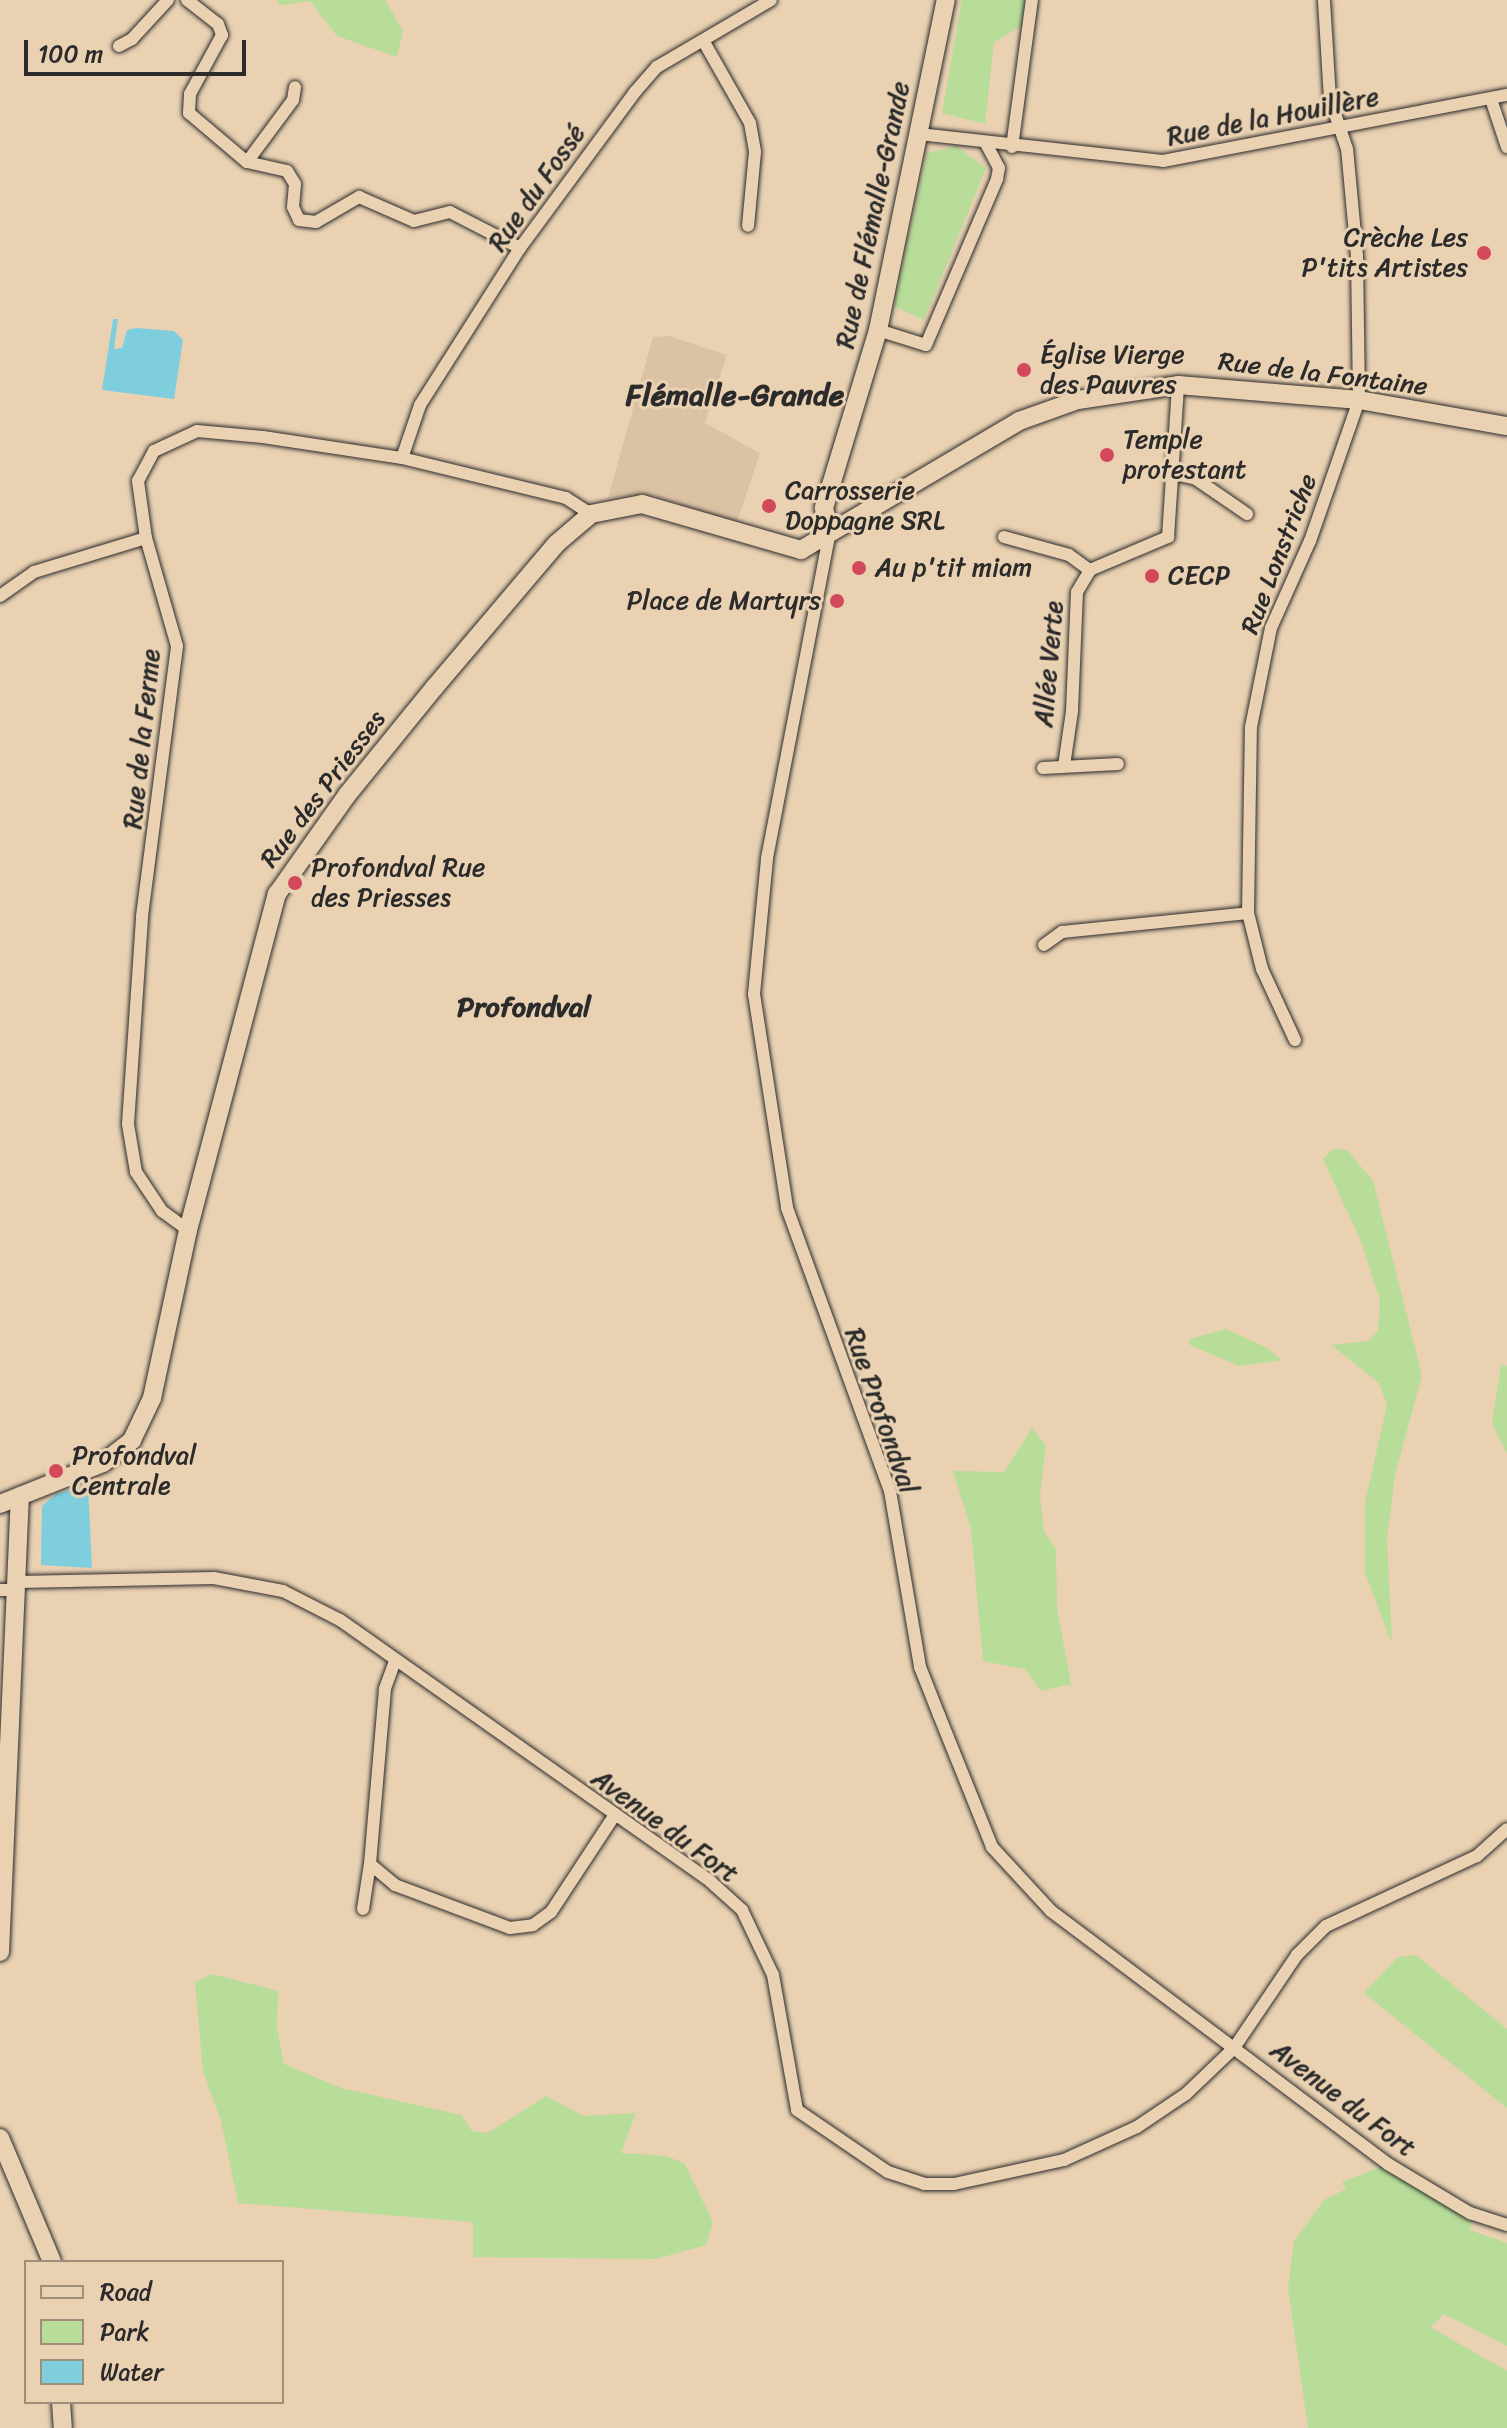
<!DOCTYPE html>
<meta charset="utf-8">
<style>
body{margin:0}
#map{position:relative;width:1507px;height:2428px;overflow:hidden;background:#e9d1b2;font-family:Sriracha,sans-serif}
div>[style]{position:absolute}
.built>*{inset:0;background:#dcc2a4}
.green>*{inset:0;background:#b7dd99}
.water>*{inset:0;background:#7fcedd}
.roads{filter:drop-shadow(0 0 2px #2b2b2b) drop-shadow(0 0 2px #2b2b2b)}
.street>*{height:12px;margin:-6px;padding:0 6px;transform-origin:6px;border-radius:6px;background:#e9d1b2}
.secondary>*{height:18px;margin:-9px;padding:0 9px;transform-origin:9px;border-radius:9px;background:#e9d1b2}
.dots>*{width:22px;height:22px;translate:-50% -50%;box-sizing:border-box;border:4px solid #e9d1b2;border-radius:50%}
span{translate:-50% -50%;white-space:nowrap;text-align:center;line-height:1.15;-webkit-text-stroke:6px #e9d1b2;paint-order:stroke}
.street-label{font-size:26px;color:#2b2b2b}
.poi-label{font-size:26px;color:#2b2b2b}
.right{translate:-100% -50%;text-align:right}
.left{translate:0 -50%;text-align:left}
.neighbourhood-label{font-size:28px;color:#2b2b2b;font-weight:700}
.quarter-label{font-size:30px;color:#2b2b2b;font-weight:700}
.legend{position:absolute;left:24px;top:2260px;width:260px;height:144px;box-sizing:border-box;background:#e9d1b2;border:2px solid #9d8f7c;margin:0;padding:10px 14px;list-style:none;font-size:24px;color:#2b2b2b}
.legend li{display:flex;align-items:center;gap:16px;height:40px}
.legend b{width:40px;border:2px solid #9d8f7c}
.scale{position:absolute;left:24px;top:40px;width:222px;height:36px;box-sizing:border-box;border:4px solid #2b2b2b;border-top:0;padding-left:10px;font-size:24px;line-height:28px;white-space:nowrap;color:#2b2b2b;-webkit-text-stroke:6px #e9d1b2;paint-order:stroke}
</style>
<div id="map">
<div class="built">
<i style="clip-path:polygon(669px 336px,727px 355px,705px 423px,760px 453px,737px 522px,650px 495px,608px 498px,653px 337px)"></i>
</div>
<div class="green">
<i style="clip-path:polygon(276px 0,385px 0,403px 31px,397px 57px,337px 36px,310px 1px,281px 5px)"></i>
<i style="clip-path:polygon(962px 0,1026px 0,1022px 26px,994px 42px,985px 124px,942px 113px)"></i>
<i style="clip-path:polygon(956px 146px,986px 168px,924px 320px,894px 306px,927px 153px)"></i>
<i style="clip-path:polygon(1333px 1149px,1347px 1150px,1373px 1181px,1422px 1375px,1395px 1475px,1387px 1538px,1392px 1644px,1365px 1573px,1365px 1502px,1387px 1405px,1379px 1383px,1331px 1345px,1368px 1341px,1378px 1331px,1380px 1300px,1360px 1239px,1323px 1159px)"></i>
<i style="clip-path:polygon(1226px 1329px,1267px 1348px,1282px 1360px,1239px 1366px,1190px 1345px,1190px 1339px)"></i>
<i style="clip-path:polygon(1501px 1365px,1507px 1366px,1507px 1454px,1492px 1423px)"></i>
<i style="clip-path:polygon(1032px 1428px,1046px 1446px,1040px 1496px,1044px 1531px,1056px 1549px,1057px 1608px,1071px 1684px,1041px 1691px,1025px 1669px,983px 1661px,971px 1529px,953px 1471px,1004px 1472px)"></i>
<i style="clip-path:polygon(1416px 1955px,1507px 2029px,1507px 2108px,1364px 1993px,1398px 1957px)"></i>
<i style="clip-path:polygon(212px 1974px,278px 1991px,277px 2027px,284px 2064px,341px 2088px,461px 2115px,472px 2131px,488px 2133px,546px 2096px,584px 2116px,636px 2113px,621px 2153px,666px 2156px,684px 2163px,713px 2222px,706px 2245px,656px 2259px,473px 2257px,473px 2222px,238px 2203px,221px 2121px,203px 2071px,195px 1982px)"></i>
<i style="clip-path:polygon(1388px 2164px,1507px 2225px,1507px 2232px,1472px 2220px,1470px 2230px,1507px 2243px,1507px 2346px,1444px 2314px,1430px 2327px,1507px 2371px,1507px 2428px,1308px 2428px,1288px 2288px,1294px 2241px,1324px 2200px,1346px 2189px,1342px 2182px)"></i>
</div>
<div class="water">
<i style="clip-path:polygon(113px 319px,118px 319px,114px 349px,122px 348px,127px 330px,136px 328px,174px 331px,183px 340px,174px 399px,102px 390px)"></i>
<i style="clip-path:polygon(88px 1485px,92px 1568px,41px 1565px,42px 1506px,56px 1494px)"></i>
</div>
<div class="roads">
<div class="street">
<i style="left:187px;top:0;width:39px;rotate:38deg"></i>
<i style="left:218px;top:24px;width:12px;rotate:70deg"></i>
<i style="left:222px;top:35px;width:67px;rotate:118.5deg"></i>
<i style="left:190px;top:94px;width:19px;rotate:93deg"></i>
<i style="left:189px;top:113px;width:76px;rotate:40.2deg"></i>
<i style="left:247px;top:162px;width:41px;rotate:12.7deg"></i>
<i style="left:287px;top:171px;width:15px;rotate:58deg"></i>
<i style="left:295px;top:184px;width:23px;rotate:95deg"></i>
<i style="left:293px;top:207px;width:14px;rotate:65deg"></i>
<i style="left:299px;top:220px;width:17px;rotate:7deg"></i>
<i style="left:316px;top:222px;width:50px;rotate:-30.2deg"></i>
<i style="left:359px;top:197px;width:60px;rotate:23.6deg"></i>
<i style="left:414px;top:221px;width:37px;rotate:-14deg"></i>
<i style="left:450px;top:212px;width:79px;rotate:27.2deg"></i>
<i style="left:704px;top:42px;width:93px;rotate:60.4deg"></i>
<i style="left:750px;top:123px;width:29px;rotate:80deg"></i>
<i style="left:755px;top:152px;width:74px;rotate:95.4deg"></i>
<i style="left:119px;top:46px;width:15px;rotate:-28deg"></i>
<i style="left:132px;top:39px;width:53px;rotate:-47.3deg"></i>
<i style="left:1491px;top:99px;width:51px;rotate:71.6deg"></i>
<i style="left:919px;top:134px;width:245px;rotate:6.3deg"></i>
<i style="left:1163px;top:161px;width:350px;rotate:-10.9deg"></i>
<i style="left:1012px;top:147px;width:148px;rotate:-82.3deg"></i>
<i style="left:247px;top:162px;width:77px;rotate:-53.4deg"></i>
<i style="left:293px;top:100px;width:13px;rotate:-81deg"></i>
<i style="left:878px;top:330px;width:50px;rotate:17.4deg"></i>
<i style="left:926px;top:345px;width:181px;rotate:-66.8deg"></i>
<i style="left:997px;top:179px;width:11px;rotate:-80deg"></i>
<i style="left:999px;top:168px;width:27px;rotate:-118deg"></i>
<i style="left:402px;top:458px;width:56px;rotate:-71.2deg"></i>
<i style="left:420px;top:405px;width:186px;rotate:-57.5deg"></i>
<i style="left:520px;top:248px;width:194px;rotate:-53.6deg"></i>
<i style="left:635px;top:92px;width:33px;rotate:-49deg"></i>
<i style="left:657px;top:67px;width:132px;rotate:-30.4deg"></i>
<i style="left:1175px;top:474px;width:22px;rotate:13deg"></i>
<i style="left:1196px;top:479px;width:62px;rotate:34.5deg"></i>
<i style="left:830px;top:531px;width:334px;rotate:100.9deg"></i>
<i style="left:767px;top:859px;width:136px;rotate:95.5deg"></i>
<i style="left:754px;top:994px;width:217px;rotate:81.2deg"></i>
<i style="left:787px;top:1208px;width:301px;rotate:70deg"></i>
<i style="left:890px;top:1491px;width:179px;rotate:80.3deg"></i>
<i style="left:920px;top:1667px;width:52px;rotate:68.4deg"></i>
<i style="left:939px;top:1715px;width:142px;rotate:68.1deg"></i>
<i style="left:992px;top:1847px;width:87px;rotate:47.3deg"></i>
<i style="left:1051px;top:1911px;width:421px;rotate:36.9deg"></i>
<i style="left:1388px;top:2164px;width:96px;rotate:30.9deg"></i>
<i style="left:1470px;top:2213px;width:39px;rotate:18deg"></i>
<i style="left:1004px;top:537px;width:67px;rotate:15.5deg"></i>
<i style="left:1069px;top:555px;width:26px;rotate:36deg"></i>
<i style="left:0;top:596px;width:42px;rotate:-35.2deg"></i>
<i style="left:34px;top:572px;width:117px;rotate:-16.9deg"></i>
<i style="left:1064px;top:766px;width:56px;rotate:-81.7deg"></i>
<i style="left:1072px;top:711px;width:119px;rotate:-87.6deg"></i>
<i style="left:1077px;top:592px;width:26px;rotate:-59deg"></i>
<i style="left:1090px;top:570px;width:85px;rotate:-22.9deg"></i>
<i style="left:1168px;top:537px;width:152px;rotate:-86.2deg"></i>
<i style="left:1043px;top:768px;width:75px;rotate:-3.1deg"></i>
<i style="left:1044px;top:945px;width:22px;rotate:-36deg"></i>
<i style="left:1062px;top:932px;width:187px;rotate:-5.8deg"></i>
<i style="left:1295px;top:1040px;width:78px;rotate:-114.9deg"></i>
<i style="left:1262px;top:969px;width:58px;rotate:-104deg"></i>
<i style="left:1248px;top:913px;width:186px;rotate:-89.1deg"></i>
<i style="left:1251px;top:727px;width:101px;rotate:-78.6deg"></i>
<i style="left:1271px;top:628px;width:95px;rotate:-65.9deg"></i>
<i style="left:1310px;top:541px;width:149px;rotate:-70.8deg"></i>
<i style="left:1359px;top:400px;width:144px;rotate:-90.8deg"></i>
<i style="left:1357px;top:256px;width:107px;rotate:-95.3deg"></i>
<i style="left:1347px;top:149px;width:53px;rotate:-108.8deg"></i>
<i style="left:1330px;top:99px;width:99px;rotate:-93.5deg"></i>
<i style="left:188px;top:1230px;width:32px;rotate:-144deg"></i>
<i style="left:162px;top:1211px;width:47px;rotate:-123.7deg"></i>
<i style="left:136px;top:1172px;width:49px;rotate:-99.5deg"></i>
<i style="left:128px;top:1124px;width:208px;rotate:-86.1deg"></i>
<i style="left:142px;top:916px;width:272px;rotate:-82.6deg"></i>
<i style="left:177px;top:646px;width:112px;rotate:-106deg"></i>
<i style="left:146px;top:538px;width:58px;rotate:-98deg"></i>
<i style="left:138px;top:481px;width:34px;rotate:-62deg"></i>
<i style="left:154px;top:451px;width:47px;rotate:-24.9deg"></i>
<i style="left:197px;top:431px;width:66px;rotate:5.2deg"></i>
<i style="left:263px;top:437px;width:141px;rotate:8.6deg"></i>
<i style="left:402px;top:458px;width:169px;rotate:13.7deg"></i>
<i style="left:566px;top:498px;width:30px;rotate:33deg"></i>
<i style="left:19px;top:1582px;width:195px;rotate:-1.2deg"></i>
<i style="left:214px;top:1578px;width:70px;rotate:10.7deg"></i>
<i style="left:283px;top:1591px;width:64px;rotate:27deg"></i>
<i style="left:340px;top:1620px;width:454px;rotate:35.2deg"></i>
<i style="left:711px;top:1882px;width:42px;rotate:42.1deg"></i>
<i style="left:742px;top:1910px;width:72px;rotate:64.5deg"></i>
<i style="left:773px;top:1975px;width:137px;rotate:79.9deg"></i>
<i style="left:797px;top:2110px;width:110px;rotate:34.3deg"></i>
<i style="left:888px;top:2172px;width:38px;rotate:18deg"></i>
<i style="left:924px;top:2184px;width:30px"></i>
<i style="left:954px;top:2184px;width:113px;rotate:-12.3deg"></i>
<i style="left:1064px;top:2160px;width:80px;rotate:-24.3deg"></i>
<i style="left:1137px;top:2127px;width:59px;rotate:-34deg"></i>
<i style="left:1186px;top:2094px;width:66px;rotate:-43.8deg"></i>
<i style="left:1234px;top:2048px;width:112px;rotate:-55.9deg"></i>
<i style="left:1297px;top:1955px;width:41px;rotate:-45deg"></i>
<i style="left:1326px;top:1926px;width:166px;rotate:-24.9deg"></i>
<i style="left:1477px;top:1856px;width:40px;rotate:-42deg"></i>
<i style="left:0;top:1590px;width:18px"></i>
<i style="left:395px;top:1661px;width:30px;rotate:110deg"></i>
<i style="left:385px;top:1689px;width:176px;rotate:94.9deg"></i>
<i style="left:370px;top:1864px;width:33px;rotate:40deg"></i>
<i style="left:395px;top:1885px;width:123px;rotate:20.5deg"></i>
<i style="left:510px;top:1928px;width:23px;rotate:-7deg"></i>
<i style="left:533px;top:1925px;width:22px;rotate:-36deg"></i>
<i style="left:551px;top:1912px;width:115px;rotate:-56.7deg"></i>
<i style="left:363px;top:1909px;width:46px;rotate:-81.2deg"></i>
</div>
<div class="secondary">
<i style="left:830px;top:531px;width:24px;rotate:-105deg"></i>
<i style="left:824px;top:508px;width:186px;rotate:-73.1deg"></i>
<i style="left:878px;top:330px;width:337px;rotate:-78.4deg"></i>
<i style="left:0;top:1504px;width:111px;rotate:-21.7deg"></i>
<i style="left:103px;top:1463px;width:37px;rotate:-38deg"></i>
<i style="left:132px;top:1440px;width:47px;rotate:-64.5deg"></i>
<i style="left:152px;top:1398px;width:172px;rotate:-77.9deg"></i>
<i style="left:188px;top:1230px;width:348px;rotate:-75.2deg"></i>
<i style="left:277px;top:894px;width:121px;rotate:-54.7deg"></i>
<i style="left:347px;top:795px;width:138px;rotate:-50.9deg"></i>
<i style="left:434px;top:688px;width:189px;rotate:-49.7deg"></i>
<i style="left:556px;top:544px;width:46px;rotate:-40.6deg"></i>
<i style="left:591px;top:514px;width:52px;rotate:-11.1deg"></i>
<i style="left:642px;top:504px;width:166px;rotate:16.1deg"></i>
<i style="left:801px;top:550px;width:253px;rotate:-30.6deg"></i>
<i style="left:1019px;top:421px;width:63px;rotate:-19.6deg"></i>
<i style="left:1078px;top:400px;width:101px;rotate:-8.5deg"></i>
<i style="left:1178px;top:385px;width:182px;rotate:4.7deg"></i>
<i style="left:1359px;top:400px;width:150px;rotate:10deg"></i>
<i style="left:0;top:1952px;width:456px;rotate:-87.5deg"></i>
<i style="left:0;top:2138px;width:134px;rotate:67.2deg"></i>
<i style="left:61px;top:2402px;width:26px;rotate:86deg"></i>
</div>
</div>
<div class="dots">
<i style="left:1484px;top:253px;background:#d1495b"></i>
<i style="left:1024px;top:370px;background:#d1495b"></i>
<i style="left:1107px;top:455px;background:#d1495b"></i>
<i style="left:769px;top:506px;background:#d1495b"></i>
<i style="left:859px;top:568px;background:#d1495b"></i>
<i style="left:1152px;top:576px;background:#d1495b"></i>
<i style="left:837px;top:601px;background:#d1495b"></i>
<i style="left:295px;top:883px;background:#d1495b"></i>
<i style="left:56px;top:1471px;background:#d1495b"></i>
</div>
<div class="street-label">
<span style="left:1273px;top:117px;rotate:-11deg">Rue de la Houillère</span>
<span style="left:537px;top:188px;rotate:-55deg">Rue du Fossé</span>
<span style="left:873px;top:215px;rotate:-78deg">Rue de Flémalle-Grande</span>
<span style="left:1323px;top:374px;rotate:7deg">Rue de la Fontaine</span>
<span style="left:1279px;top:554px;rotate:-69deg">Rue Lonstriche</span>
<span style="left:1049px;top:664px;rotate:-85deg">Allée Verte</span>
<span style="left:142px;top:739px;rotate:-84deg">Rue de la Ferme</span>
<span style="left:323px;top:789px;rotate:-53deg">Rue des Priesses</span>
<span style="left:881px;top:1411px;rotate:71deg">Rue Profondval</span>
<span style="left:665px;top:1826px;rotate:36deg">Avenue du Fort</span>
<span style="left:1343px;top:2099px;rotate:37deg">Avenue du Fort</span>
</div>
<div class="poi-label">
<span class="right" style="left:1468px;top:253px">Crèche Les<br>P'tits Artistes</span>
<span class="left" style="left:1040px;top:370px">Église Vierge<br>des Pauvres</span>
<span class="left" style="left:1123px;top:455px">Temple<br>protestant</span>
<span class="left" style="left:785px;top:506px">Carrosserie<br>Doppagne SRL</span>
<span class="left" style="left:875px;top:568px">Au p'tit miam</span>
<span class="left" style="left:1168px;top:576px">CECP</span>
<span class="right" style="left:821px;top:601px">Place de Martyrs</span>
<span class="left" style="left:311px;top:883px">Profondval Rue<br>des Priesses</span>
<span class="left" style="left:72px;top:1471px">Profondval<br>Centrale</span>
</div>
<div class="neighbourhood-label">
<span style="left:524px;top:1007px">Profondval</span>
</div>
<div class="quarter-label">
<span style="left:735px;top:395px">Flémalle-Grande</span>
</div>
<ul class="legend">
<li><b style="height:10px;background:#e9d1b2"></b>Road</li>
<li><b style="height:22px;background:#b7dd99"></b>Park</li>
<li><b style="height:22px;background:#7fcedd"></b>Water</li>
</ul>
<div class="scale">100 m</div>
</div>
